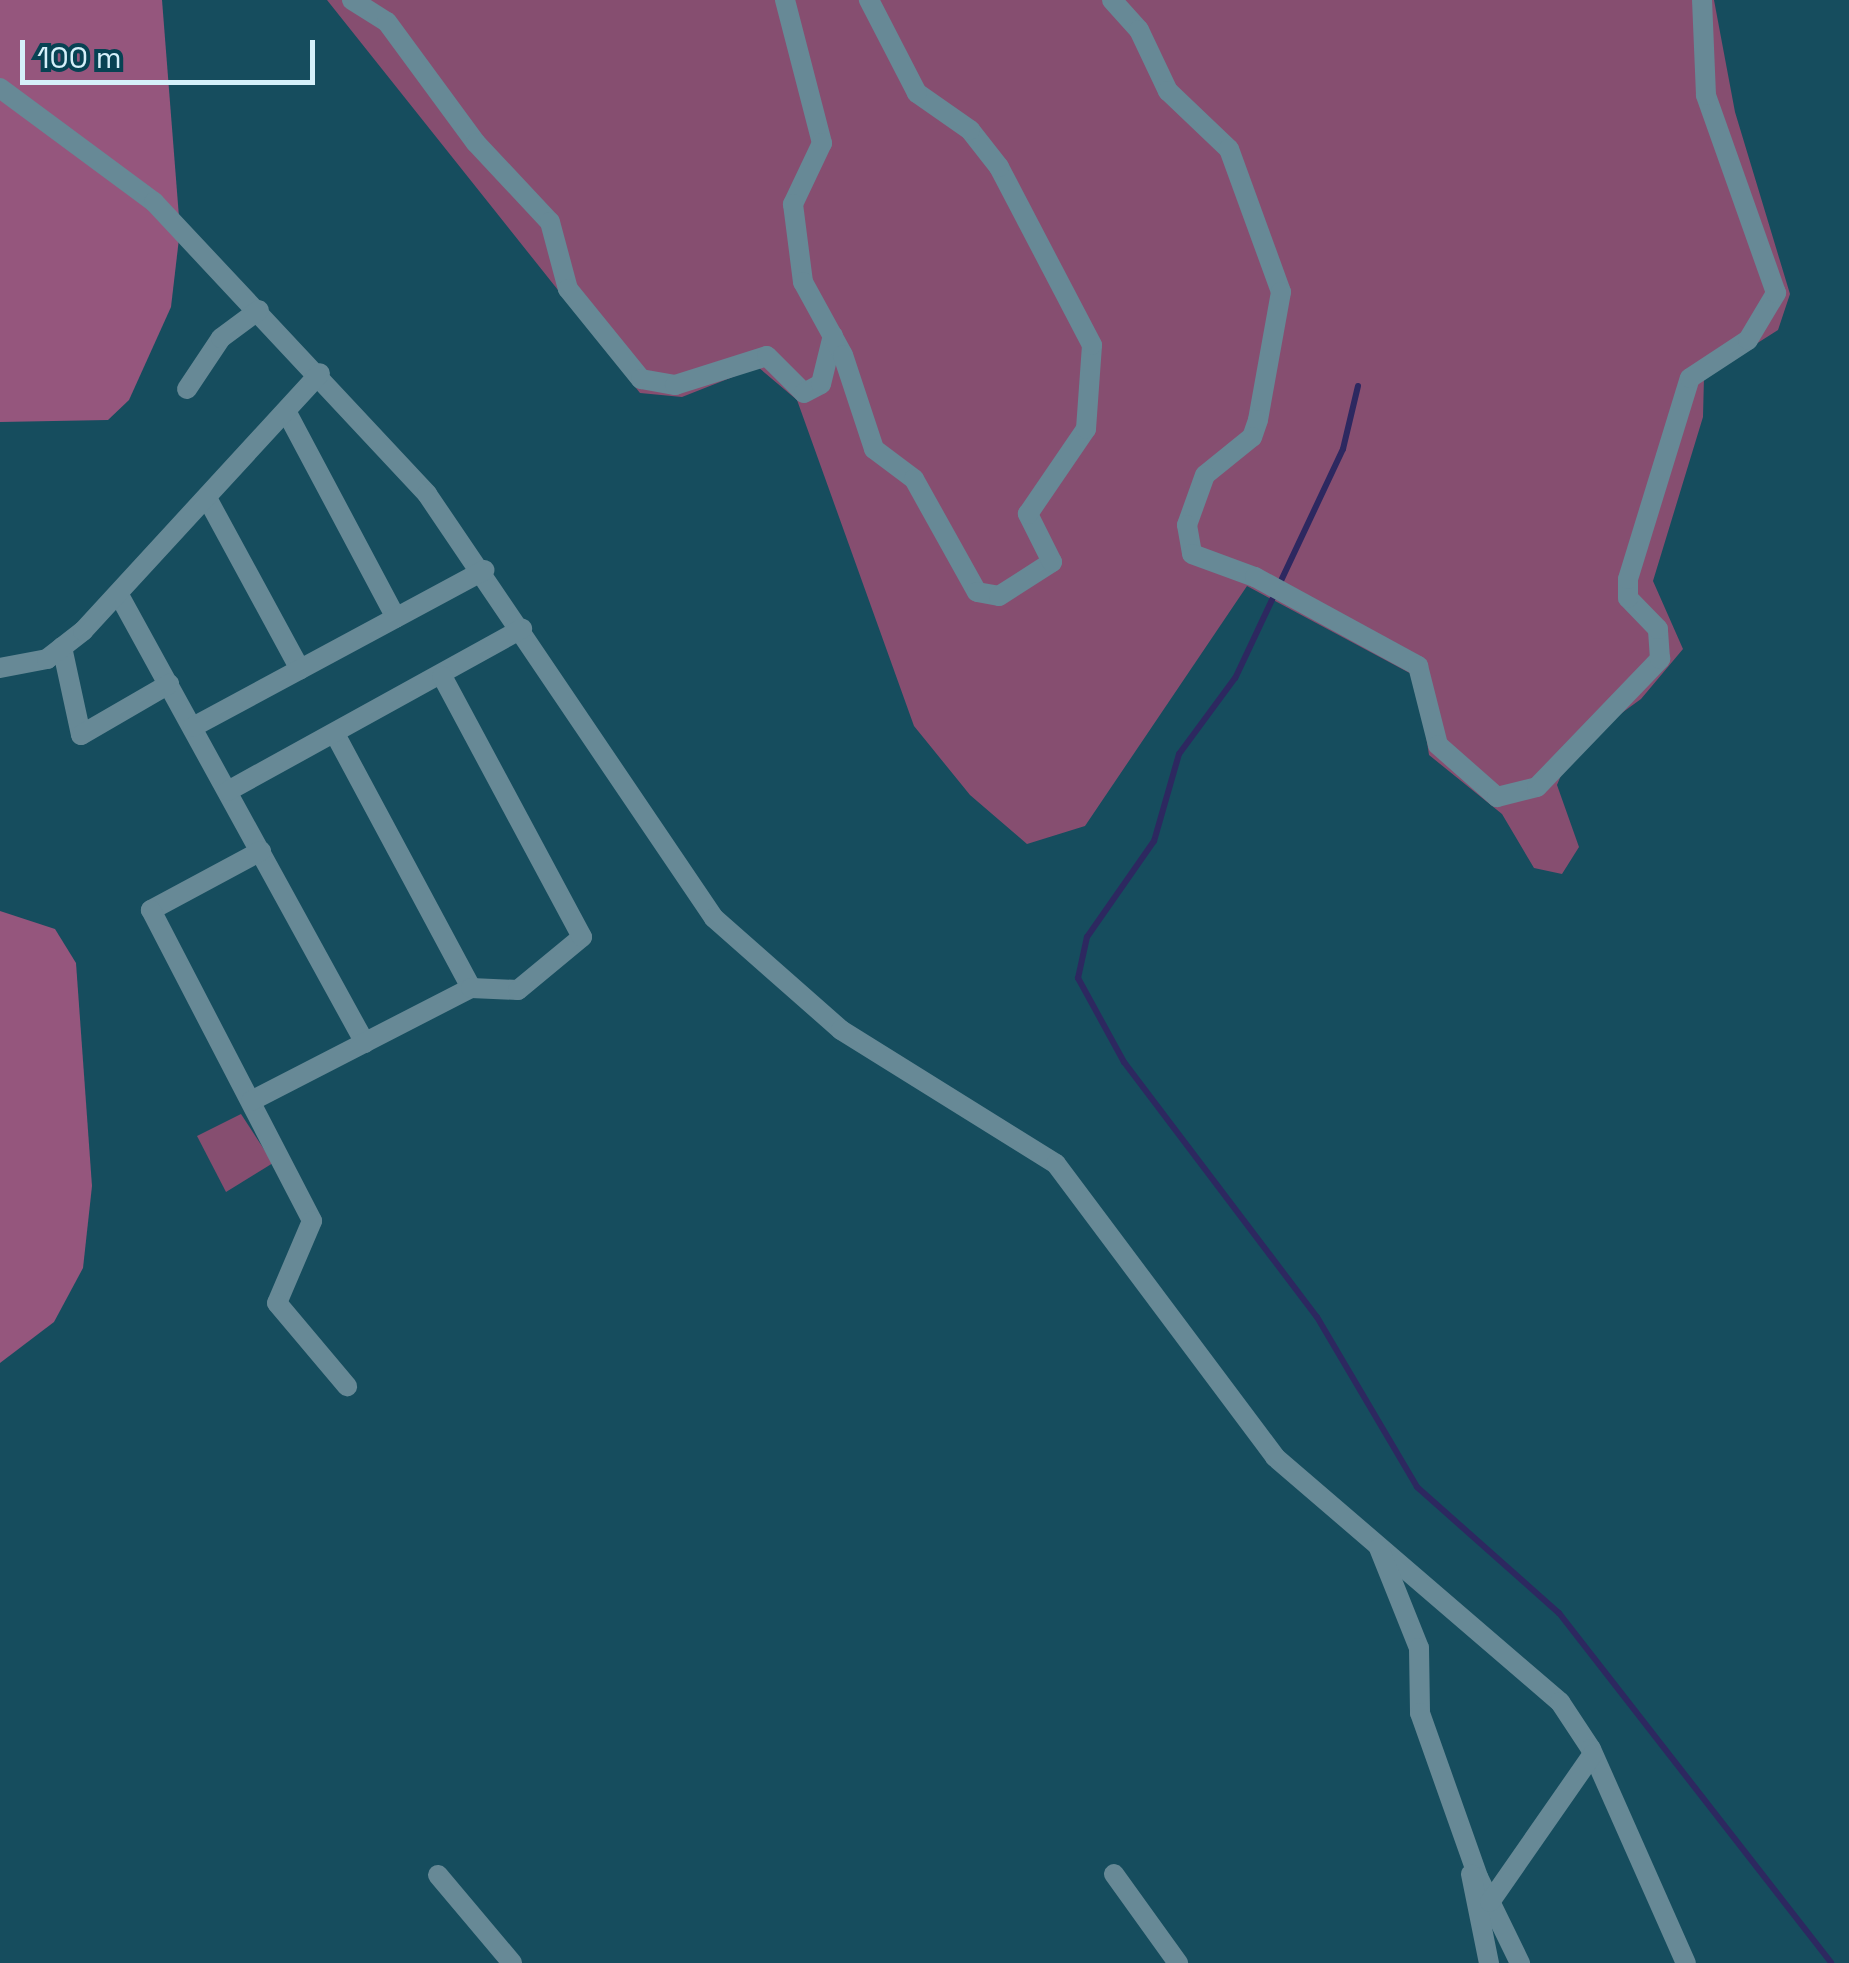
<!DOCTYPE html>
<style>
body{margin:0}
#map{position:relative;width:1849px;height:1963px;overflow:hidden;background:#164d5e;font-family:"Space Grotesk",sans-serif}
div>[style]{position:absolute}
.green>*{inset:0;background:#864e70}
.forest>*{inset:0;background:#95567d}
.stream>*{height:6px;margin:-3px;padding:0 3px;transform-origin:3px;border-radius:3px;background:#2d2860}
.minor>*{height:20px;margin:-10px;padding:0 10px;transform-origin:10px;border-radius:10px;background:#678996}
span{translate:-50% -50%;white-space:nowrap;text-align:center;line-height:1.15;-webkit-text-stroke:10px #074253;paint-order:stroke}
.scale{position:absolute;left:20px;top:40px;width:295px;height:45px;box-sizing:border-box;border:5px solid #d5f0fa;border-top:0;padding-left:12px;font-size:30px;line-height:35px;white-space:nowrap;color:#d5f0fa;-webkit-text-stroke:8px #074253;paint-order:stroke}
</style>
<div id="map">
<div class="green">
<i style="clip-path:polygon(327px 0,1714px 0,1735px 112px,1790px 294px,1778px 330px,1704px 377px,1703px 417px,1653px 581px,1683px 649px,1641px 699px,1572px 749px,1557px 785px,1579px 847px,1562px 874px,1534px 868px,1502px 814px,1429px 755px,1417px 677px,1247px 586px,1085px 826px,1027px 844px,970px 795px,914px 726px,797px 400px,758px 367px,682px 397px,640px 393px)"></i>
<i style="clip-path:polygon(241px 1114px,273px 1163px,226px 1192px,197px 1136px)"></i>
</div>
<div class="forest">
<i style="clip-path:polygon(0 0,162px 0,180px 230px,171px 307px,129px 400px,108px 420px,0 422px)"></i>
<i style="clip-path:polygon(0 911px,55px 929px,76px 963px,92px 1186px,83px 1268px,54px 1322px,0 1363px)"></i>
</div>
<div class="stream">
<i style="left:1358px;top:386px;width:65px;rotate:103.4deg"></i>
<i style="left:1343px;top:449px;width:253px;rotate:115.2deg"></i>
<i style="left:1235px;top:678px;width:94px;rotate:126.4deg"></i>
<i style="left:1179px;top:754px;width:91px;rotate:106deg"></i>
<i style="left:1154px;top:841px;width:117px;rotate:124.9deg"></i>
<i style="left:1087px;top:937px;width:42px;rotate:102.4deg"></i>
<i style="left:1078px;top:978px;width:96px;rotate:61.3deg"></i>
<i style="left:1124px;top:1062px;width:320px;rotate:52.9deg"></i>
<i style="left:1317px;top:1317px;width:197px;rotate:59.5deg"></i>
<i style="left:1417px;top:1487px;width:190px;rotate:41.6deg"></i>
<i style="left:1559px;top:1613px;width:443px;rotate:52.1deg"></i>
</div>
<div class="minor">
<i style="left:352px;top:0;width:41px;rotate:32.2deg"></i>
<i style="left:387px;top:22px;width:150px;rotate:53.7deg"></i>
<i style="left:476px;top:143px;width:108px;rotate:46.9deg"></i>
<i style="left:550px;top:222px;width:69px;rotate:75deg"></i>
<i style="left:568px;top:289px;width:116px;rotate:51deg"></i>
<i style="left:641px;top:379px;width:35px;rotate:10deg"></i>
<i style="left:675px;top:385px;width:96px;rotate:-17.5deg"></i>
<i style="left:767px;top:356px;width:52px;rotate:45deg"></i>
<i style="left:804px;top:393px;width:19px;rotate:-28deg"></i>
<i style="left:821px;top:384px;width:50px;rotate:-76.2deg"></i>
<i style="left:785px;top:0;width:148px;rotate:75.5deg"></i>
<i style="left:822px;top:143px;width:68px;rotate:115.4deg"></i>
<i style="left:793px;top:204px;width:79px;rotate:82.7deg"></i>
<i style="left:803px;top:282px;width:83px;rotate:61.3deg"></i>
<i style="left:843px;top:355px;width:99px;rotate:71.7deg"></i>
<i style="left:874px;top:449px;width:50px;rotate:36.9deg"></i>
<i style="left:914px;top:479px;width:129px;rotate:60.9deg"></i>
<i style="left:977px;top:592px;width:22px;rotate:10deg"></i>
<i style="left:999px;top:596px;width:63px;rotate:-32.7deg"></i>
<i style="left:1052px;top:562px;width:54px;rotate:-116.6deg"></i>
<i style="left:1028px;top:514px;width:103px;rotate:-55.7deg"></i>
<i style="left:1086px;top:429px;width:84px;rotate:-85.9deg"></i>
<i style="left:1092px;top:345px;width:201px;rotate:-117.6deg"></i>
<i style="left:999px;top:167px;width:47px;rotate:-128.1deg"></i>
<i style="left:970px;top:130px;width:65px;rotate:-145.1deg"></i>
<i style="left:917px;top:93px;width:105px;rotate:-117.3deg"></i>
<i style="left:1112px;top:0;width:40px;rotate:48deg"></i>
<i style="left:1139px;top:30px;width:68px;rotate:64.6deg"></i>
<i style="left:1168px;top:91px;width:84px;rotate:43.6deg"></i>
<i style="left:1229px;top:149px;width:152px;rotate:70deg"></i>
<i style="left:1281px;top:292px;width:130px;rotate:100.2deg"></i>
<i style="left:1258px;top:420px;width:18px;rotate:109deg"></i>
<i style="left:1252px;top:437px;width:60px;rotate:141deg"></i>
<i style="left:1205px;top:475px;width:53px;rotate:109.8deg"></i>
<i style="left:1187px;top:525px;width:29px;rotate:80deg"></i>
<i style="left:1192px;top:554px;width:67px;rotate:20.1deg"></i>
<i style="left:1255px;top:577px;width:186px;rotate:28.6deg"></i>
<i style="left:1418px;top:666px;width:81px;rotate:75.8deg"></i>
<i style="left:1438px;top:745px;width:79px;rotate:41.4deg"></i>
<i style="left:1497px;top:797px;width:41px;rotate:-14deg"></i>
<i style="left:1537px;top:787px;width:178px;rotate:-46.1deg"></i>
<i style="left:1660px;top:659px;width:30px;rotate:-94deg"></i>
<i style="left:1658px;top:629px;width:43px;rotate:-134.1deg"></i>
<i style="left:1628px;top:598px;width:19px;rotate:-90deg"></i>
<i style="left:1628px;top:579px;width:210px;rotate:-72.9deg"></i>
<i style="left:1690px;top:378px;width:69px;rotate:-33.2deg"></i>
<i style="left:1748px;top:340px;width:55px;rotate:-59.2deg"></i>
<i style="left:1776px;top:293px;width:210px;rotate:-109.5deg"></i>
<i style="left:1706px;top:95px;width:95px;rotate:-92.4deg"></i>
<i style="left:0;top:88px;width:192px;rotate:36.5deg"></i>
<i style="left:154px;top:202px;width:400px;rotate:46.9deg"></i>
<i style="left:427px;top:494px;width:512px;rotate:55.91deg"></i>
<i style="left:714px;top:918px;width:169px;rotate:41.4deg"></i>
<i style="left:841px;top:1030px;width:253px;rotate:31.9deg"></i>
<i style="left:1056px;top:1164px;width:366px;rotate:53.2deg"></i>
<i style="left:1275px;top:1457px;width:376px;rotate:40.7deg"></i>
<i style="left:1560px;top:1702px;width:56px;rotate:56.6deg"></i>
<i style="left:1591px;top:1749px;width:234px;rotate:66.1deg"></i>
<i style="left:187px;top:389px;width:61px;rotate:-56.3deg"></i>
<i style="left:221px;top:338px;width:47px;rotate:-36.4deg"></i>
<i style="left:286px;top:411px;width:234px;rotate:62deg"></i>
<i style="left:207px;top:498px;width:195px;rotate:61.5deg"></i>
<i style="left:119px;top:595px;width:511px;rotate:61.23deg"></i>
<i style="left:62px;top:647px;width:90px;rotate:77.8deg"></i>
<i style="left:81px;top:735px;width:102px;rotate:-30.1deg"></i>
<i style="left:0;top:668px;width:48px;rotate:-10.8deg"></i>
<i style="left:47px;top:659px;width:46px;rotate:-37.9deg"></i>
<i style="left:83px;top:631px;width:350px;rotate:-47.4deg"></i>
<i style="left:193px;top:727px;width:331px;rotate:-28.3deg"></i>
<i style="left:335px;top:734px;width:288px;rotate:61.8deg"></i>
<i style="left:228px;top:791px;width:336px;rotate:-28.9deg"></i>
<i style="left:261px;top:851px;width:125px;rotate:151.8deg"></i>
<i style="left:151px;top:910px;width:350px;rotate:62.6deg"></i>
<i style="left:312px;top:1221px;width:89px;rotate:113.1deg"></i>
<i style="left:277px;top:1303px;width:109px;rotate:49.9deg"></i>
<i style="left:251px;top:1101px;width:247px;rotate:-27.2deg"></i>
<i style="left:471px;top:988px;width:47px;rotate:2.4deg"></i>
<i style="left:518px;top:990px;width:83px;rotate:-39.6deg"></i>
<i style="left:582px;top:937px;width:296px;rotate:-118.2deg"></i>
<i style="left:1379px;top:1548px;width:108px;rotate:68.2deg"></i>
<i style="left:1419px;top:1648px;width:65px;rotate:89.1deg"></i>
<i style="left:1420px;top:1713px;width:174px;rotate:70.5deg"></i>
<i style="left:1478px;top:1877px;width:96px;rotate:64deg"></i>
<i style="left:1114px;top:1874px;width:110px;rotate:54.3deg"></i>
<i style="left:1471px;top:1874px;width:91px;rotate:78.6deg"></i>
<i style="left:438px;top:1875px;width:115px;rotate:49.9deg"></i>
<i style="left:1490px;top:1902px;width:180px;rotate:-55.2deg"></i>
</div>
<div class="scale">100 m</div>
</div>
